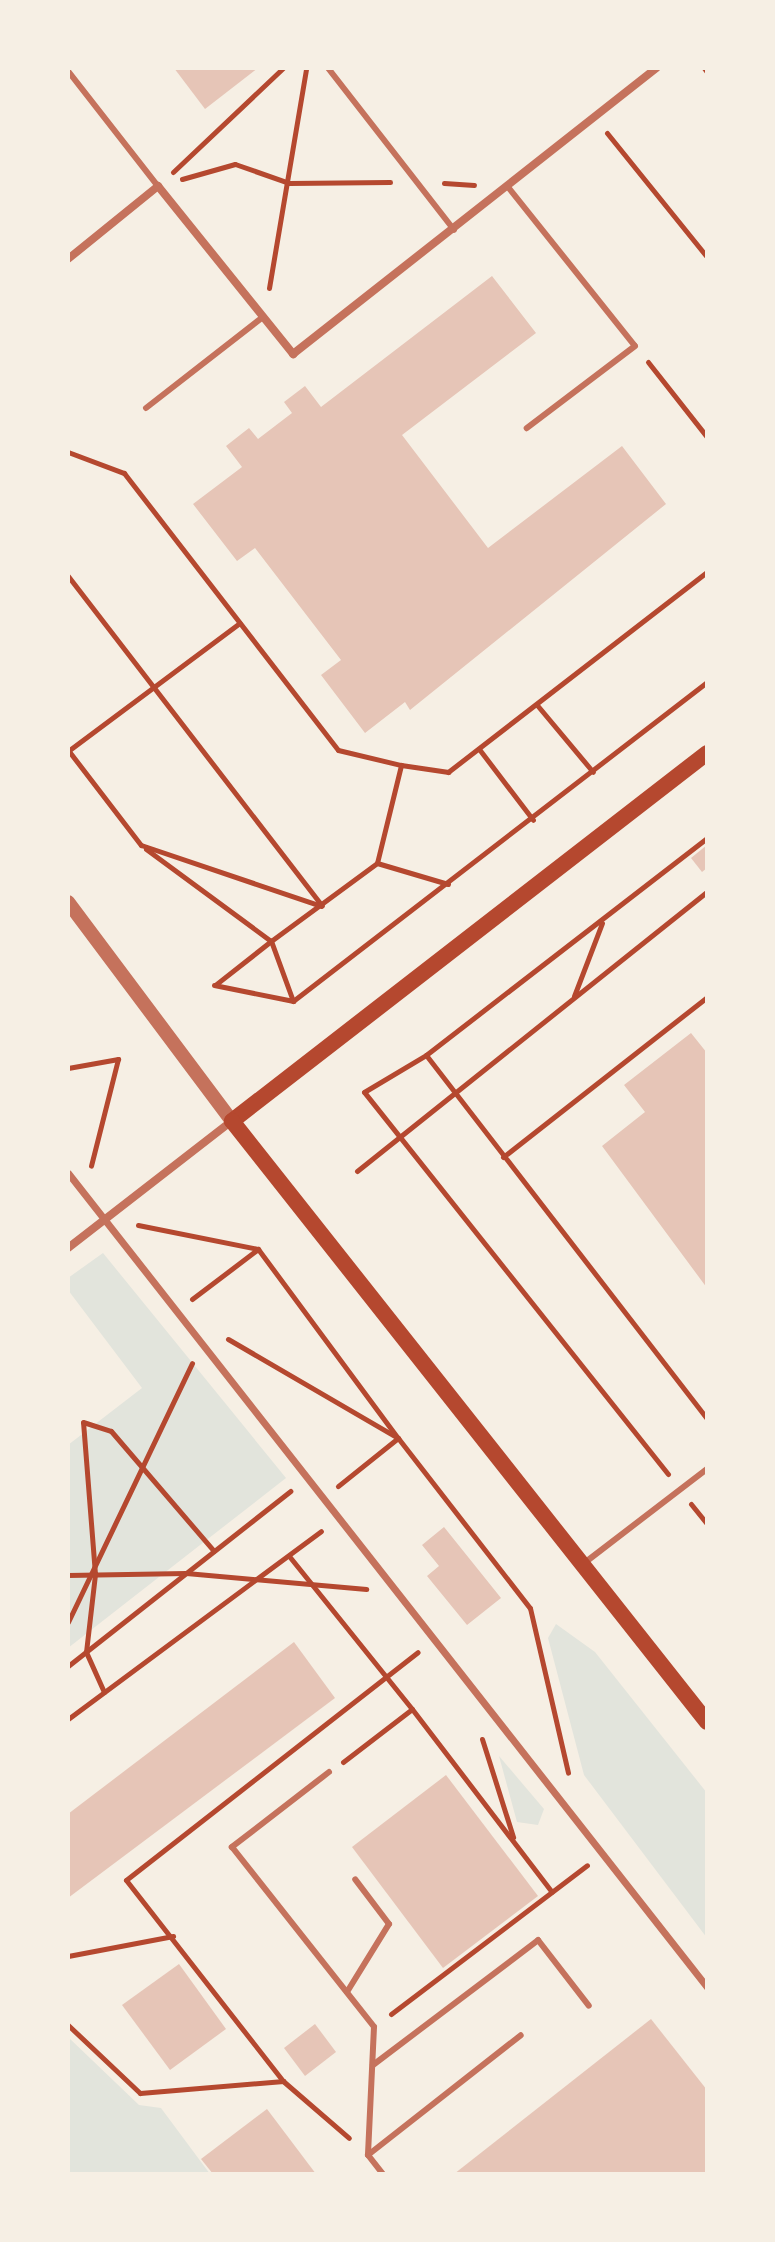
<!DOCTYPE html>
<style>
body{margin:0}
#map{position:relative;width:775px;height:2242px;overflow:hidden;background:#f6efe4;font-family:Bitter,serif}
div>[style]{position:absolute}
.green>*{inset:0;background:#e2e4dc}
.building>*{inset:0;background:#e6c5b7}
.path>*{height:5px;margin:-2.5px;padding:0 2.5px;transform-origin:2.5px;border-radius:2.5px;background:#b5482f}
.service>*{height:6px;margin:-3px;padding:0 3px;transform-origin:3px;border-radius:3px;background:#c5725c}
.pedestrian>*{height:7px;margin:-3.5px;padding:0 3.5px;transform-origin:3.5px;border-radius:3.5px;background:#c5725c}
.minor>*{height:8px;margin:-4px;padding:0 4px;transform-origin:4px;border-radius:4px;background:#c5725c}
.tertiary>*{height:14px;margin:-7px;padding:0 7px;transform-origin:7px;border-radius:7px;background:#c5725c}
.secondary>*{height:16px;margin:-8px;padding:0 8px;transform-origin:8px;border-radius:8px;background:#b5482f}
span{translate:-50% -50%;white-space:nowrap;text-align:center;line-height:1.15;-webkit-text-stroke:6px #f6efe4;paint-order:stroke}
.frame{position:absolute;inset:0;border:70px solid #f6efe4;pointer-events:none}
</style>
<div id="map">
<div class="green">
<i style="clip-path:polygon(103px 1253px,286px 1478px,68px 1648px,68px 1445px,142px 1388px,68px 1290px,68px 1278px)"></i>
<i style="clip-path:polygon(556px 1624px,595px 1652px,707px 1793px,707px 1938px,584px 1775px,548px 1638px)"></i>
<i style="clip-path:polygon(499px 1756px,544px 1809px,538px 1825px,517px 1822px)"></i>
<i style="clip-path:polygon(68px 2037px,139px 2105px,161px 2108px,210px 2174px,68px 2174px)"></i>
</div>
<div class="building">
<i style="clip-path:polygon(174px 68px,258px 68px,205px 109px)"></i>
<i style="clip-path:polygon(492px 276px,536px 333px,402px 435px,488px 548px,622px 446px,666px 504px,410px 710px,405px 702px,365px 733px,321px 675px,341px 660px,321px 634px,255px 548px,237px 561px,193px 504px,242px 467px,226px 446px,249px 428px,258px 439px,292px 413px,284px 402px,305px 386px,321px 407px)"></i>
<i style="clip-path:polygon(707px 845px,707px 868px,702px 872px,691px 858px)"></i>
<i style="clip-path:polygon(691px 1033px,707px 1053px,707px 1288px,602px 1146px,645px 1112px,624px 1085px)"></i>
<i style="clip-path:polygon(444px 1527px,501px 1598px,467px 1625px,427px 1576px,439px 1566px,422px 1545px)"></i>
<i style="clip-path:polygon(294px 1642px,335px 1698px,68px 1898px,68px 1814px)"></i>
<i style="clip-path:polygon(446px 1775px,538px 1896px,443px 1968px,352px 1847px)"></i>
<i style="clip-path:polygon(179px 1964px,226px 2029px,170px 2070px,122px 2005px)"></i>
<i style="clip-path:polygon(651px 2019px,707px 2090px,707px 2174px,454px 2174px)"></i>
<i style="clip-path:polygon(315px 2024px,336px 2052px,305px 2076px,284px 2048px)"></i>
<i style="clip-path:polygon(267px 2109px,316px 2174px,213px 2174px,201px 2159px)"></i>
</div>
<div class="path">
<i style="left:704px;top:68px;width:5px;rotate:53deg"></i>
<i style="left:607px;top:133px;width:159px;rotate:51.1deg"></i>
<i style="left:173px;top:172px;width:151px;rotate:-43.4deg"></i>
<i style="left:182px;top:179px;width:55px;rotate:-15.8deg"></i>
<i style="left:235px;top:164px;width:57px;rotate:19.4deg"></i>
<i style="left:289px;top:183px;width:101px;rotate:-0.6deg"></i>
<i style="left:444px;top:183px;width:30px;rotate:4deg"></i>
<i style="left:269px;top:288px;width:222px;rotate:-80.4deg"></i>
<i style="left:648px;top:362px;width:95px;rotate:51.8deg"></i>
<i style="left:68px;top:452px;width:60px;rotate:20.6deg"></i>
<i style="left:124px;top:473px;width:350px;rotate:52.3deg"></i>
<i style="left:338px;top:750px;width:65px;rotate:13.4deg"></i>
<i style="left:401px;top:765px;width:48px;rotate:8.5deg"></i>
<i style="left:448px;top:772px;width:327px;rotate:-37.7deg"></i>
<i style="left:68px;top:576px;width:416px;rotate:52.4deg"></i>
<i style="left:537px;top:705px;width:87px;rotate:50.1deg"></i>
<i style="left:479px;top:749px;width:89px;rotate:52.7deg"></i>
<i style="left:68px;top:750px;width:120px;rotate:52.5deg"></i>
<i style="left:141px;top:845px;width:190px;rotate:18.7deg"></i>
<i style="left:68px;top:751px;width:214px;rotate:-36.7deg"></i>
<i style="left:146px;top:849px;width:155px;rotate:36.4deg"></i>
<i style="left:271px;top:941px;width:71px;rotate:141.8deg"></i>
<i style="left:377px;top:863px;width:101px;rotate:-76.2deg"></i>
<i style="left:214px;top:985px;width:81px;rotate:11.4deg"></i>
<i style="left:293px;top:1001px;width:523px;rotate:-37.62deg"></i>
<i style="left:574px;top:996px;width:78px;rotate:-69deg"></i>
<i style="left:293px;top:1001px;width:64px;rotate:-110.1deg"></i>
<i style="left:271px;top:941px;width:132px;rotate:-36.3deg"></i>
<i style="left:377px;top:863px;width:74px;rotate:16.5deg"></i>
<i style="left:426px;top:1055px;width:459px;rotate:52.3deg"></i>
<i style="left:68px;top:1068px;width:51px;rotate:-10.2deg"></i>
<i style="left:118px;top:1059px;width:110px;rotate:104.2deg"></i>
<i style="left:503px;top:1157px;width:259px;rotate:-38.1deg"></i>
<i style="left:357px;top:1171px;width:448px;rotate:-38.6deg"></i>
<i style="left:138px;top:1225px;width:122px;rotate:11.3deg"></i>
<i style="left:258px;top:1249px;width:235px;rotate:53.5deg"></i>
<i style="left:398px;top:1438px;width:77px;rotate:141.3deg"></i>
<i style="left:192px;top:1299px;width:83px;rotate:-37.1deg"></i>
<i style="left:228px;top:1339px;width:197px;rotate:30.2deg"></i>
<i style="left:398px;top:1438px;width:215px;rotate:52.2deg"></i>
<i style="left:530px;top:1608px;width:169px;rotate:77deg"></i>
<i style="left:668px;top:1474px;width:488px;rotate:-128.5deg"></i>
<i style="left:364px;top:1092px;width:72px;rotate:-30.8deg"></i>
<i style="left:426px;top:1055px;width:355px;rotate:-37.7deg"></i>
<i style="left:691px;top:1504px;width:26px;rotate:51deg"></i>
<i style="left:289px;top:1556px;width:196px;rotate:51.2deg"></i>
<i style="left:68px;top:1575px;width:118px;rotate:-1deg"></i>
<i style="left:186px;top:1573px;width:181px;rotate:5.1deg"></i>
<i style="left:68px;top:1622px;width:287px;rotate:-64.4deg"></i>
<i style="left:68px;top:1666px;width:283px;rotate:-38.2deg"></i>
<i style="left:104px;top:1692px;width:44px;rotate:-114.2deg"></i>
<i style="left:86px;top:1652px;width:79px;rotate:-83.4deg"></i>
<i style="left:95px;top:1574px;width:152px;rotate:-94.5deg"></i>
<i style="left:83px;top:1422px;width:29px;rotate:18deg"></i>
<i style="left:111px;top:1431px;width:158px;rotate:49.4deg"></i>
<i style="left:68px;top:1719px;width:315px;rotate:-36.6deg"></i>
<i style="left:482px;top:1739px;width:103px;rotate:72.4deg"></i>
<i style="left:343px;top:1762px;width:87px;rotate:-37.5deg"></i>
<i style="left:412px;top:1709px;width:230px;rotate:52.6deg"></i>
<i style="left:68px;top:1956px;width:107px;rotate:-10.8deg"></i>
<i style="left:391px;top:2014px;width:246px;rotate:-37.2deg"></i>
<i style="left:68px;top:2025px;width:99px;rotate:43.4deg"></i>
<i style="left:140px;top:2093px;width:144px;rotate:-4.8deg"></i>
<i style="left:283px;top:2081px;width:87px;rotate:40.8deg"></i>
<i style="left:283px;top:2081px;width:255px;rotate:-128deg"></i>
<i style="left:126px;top:1880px;width:370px;rotate:-38deg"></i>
</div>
<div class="service">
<i style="left:328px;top:68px;width:205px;rotate:52.1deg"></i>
<i style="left:68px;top:71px;width:146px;rotate:52deg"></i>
<i style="left:508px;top:187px;width:203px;rotate:51.4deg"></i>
<i style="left:635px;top:346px;width:136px;rotate:142.8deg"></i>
<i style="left:146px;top:408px;width:148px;rotate:-37.9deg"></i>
<i style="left:583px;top:1564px;width:156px;rotate:-37.5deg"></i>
<i style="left:329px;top:1772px;width:123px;rotate:142.3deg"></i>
<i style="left:232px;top:1847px;width:229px;rotate:51.7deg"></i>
<i style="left:374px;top:2027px;width:128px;rotate:92.7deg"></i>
<i style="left:368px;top:2155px;width:24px;rotate:52deg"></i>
<i style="left:347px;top:1992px;width:80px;rotate:-58.3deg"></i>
<i style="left:389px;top:1924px;width:56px;rotate:-127.1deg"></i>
<i style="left:373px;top:2065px;width:207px;rotate:-37.1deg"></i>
<i style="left:538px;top:1940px;width:83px;rotate:52.3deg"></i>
<i style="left:368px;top:2155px;width:194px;rotate:-38.1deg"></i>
</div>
<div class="pedestrian">
<i style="left:68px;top:1173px;width:1035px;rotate:51.87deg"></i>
</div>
<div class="minor">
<i style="left:68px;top:259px;width:116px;rotate:-39deg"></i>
<i style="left:158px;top:186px;width:216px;rotate:51.2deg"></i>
<i style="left:293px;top:354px;width:463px;rotate:-38.2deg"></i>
<i style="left:68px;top:1248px;width:207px;rotate:-37.8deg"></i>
</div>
<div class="tertiary">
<i style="left:68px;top:902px;width:274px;rotate:53.2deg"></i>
</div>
<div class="secondary">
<i style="left:707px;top:753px;width:601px;rotate:142.23deg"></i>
<i style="left:232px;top:1121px;width:766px;rotate:51.68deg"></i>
</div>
<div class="frame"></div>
</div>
